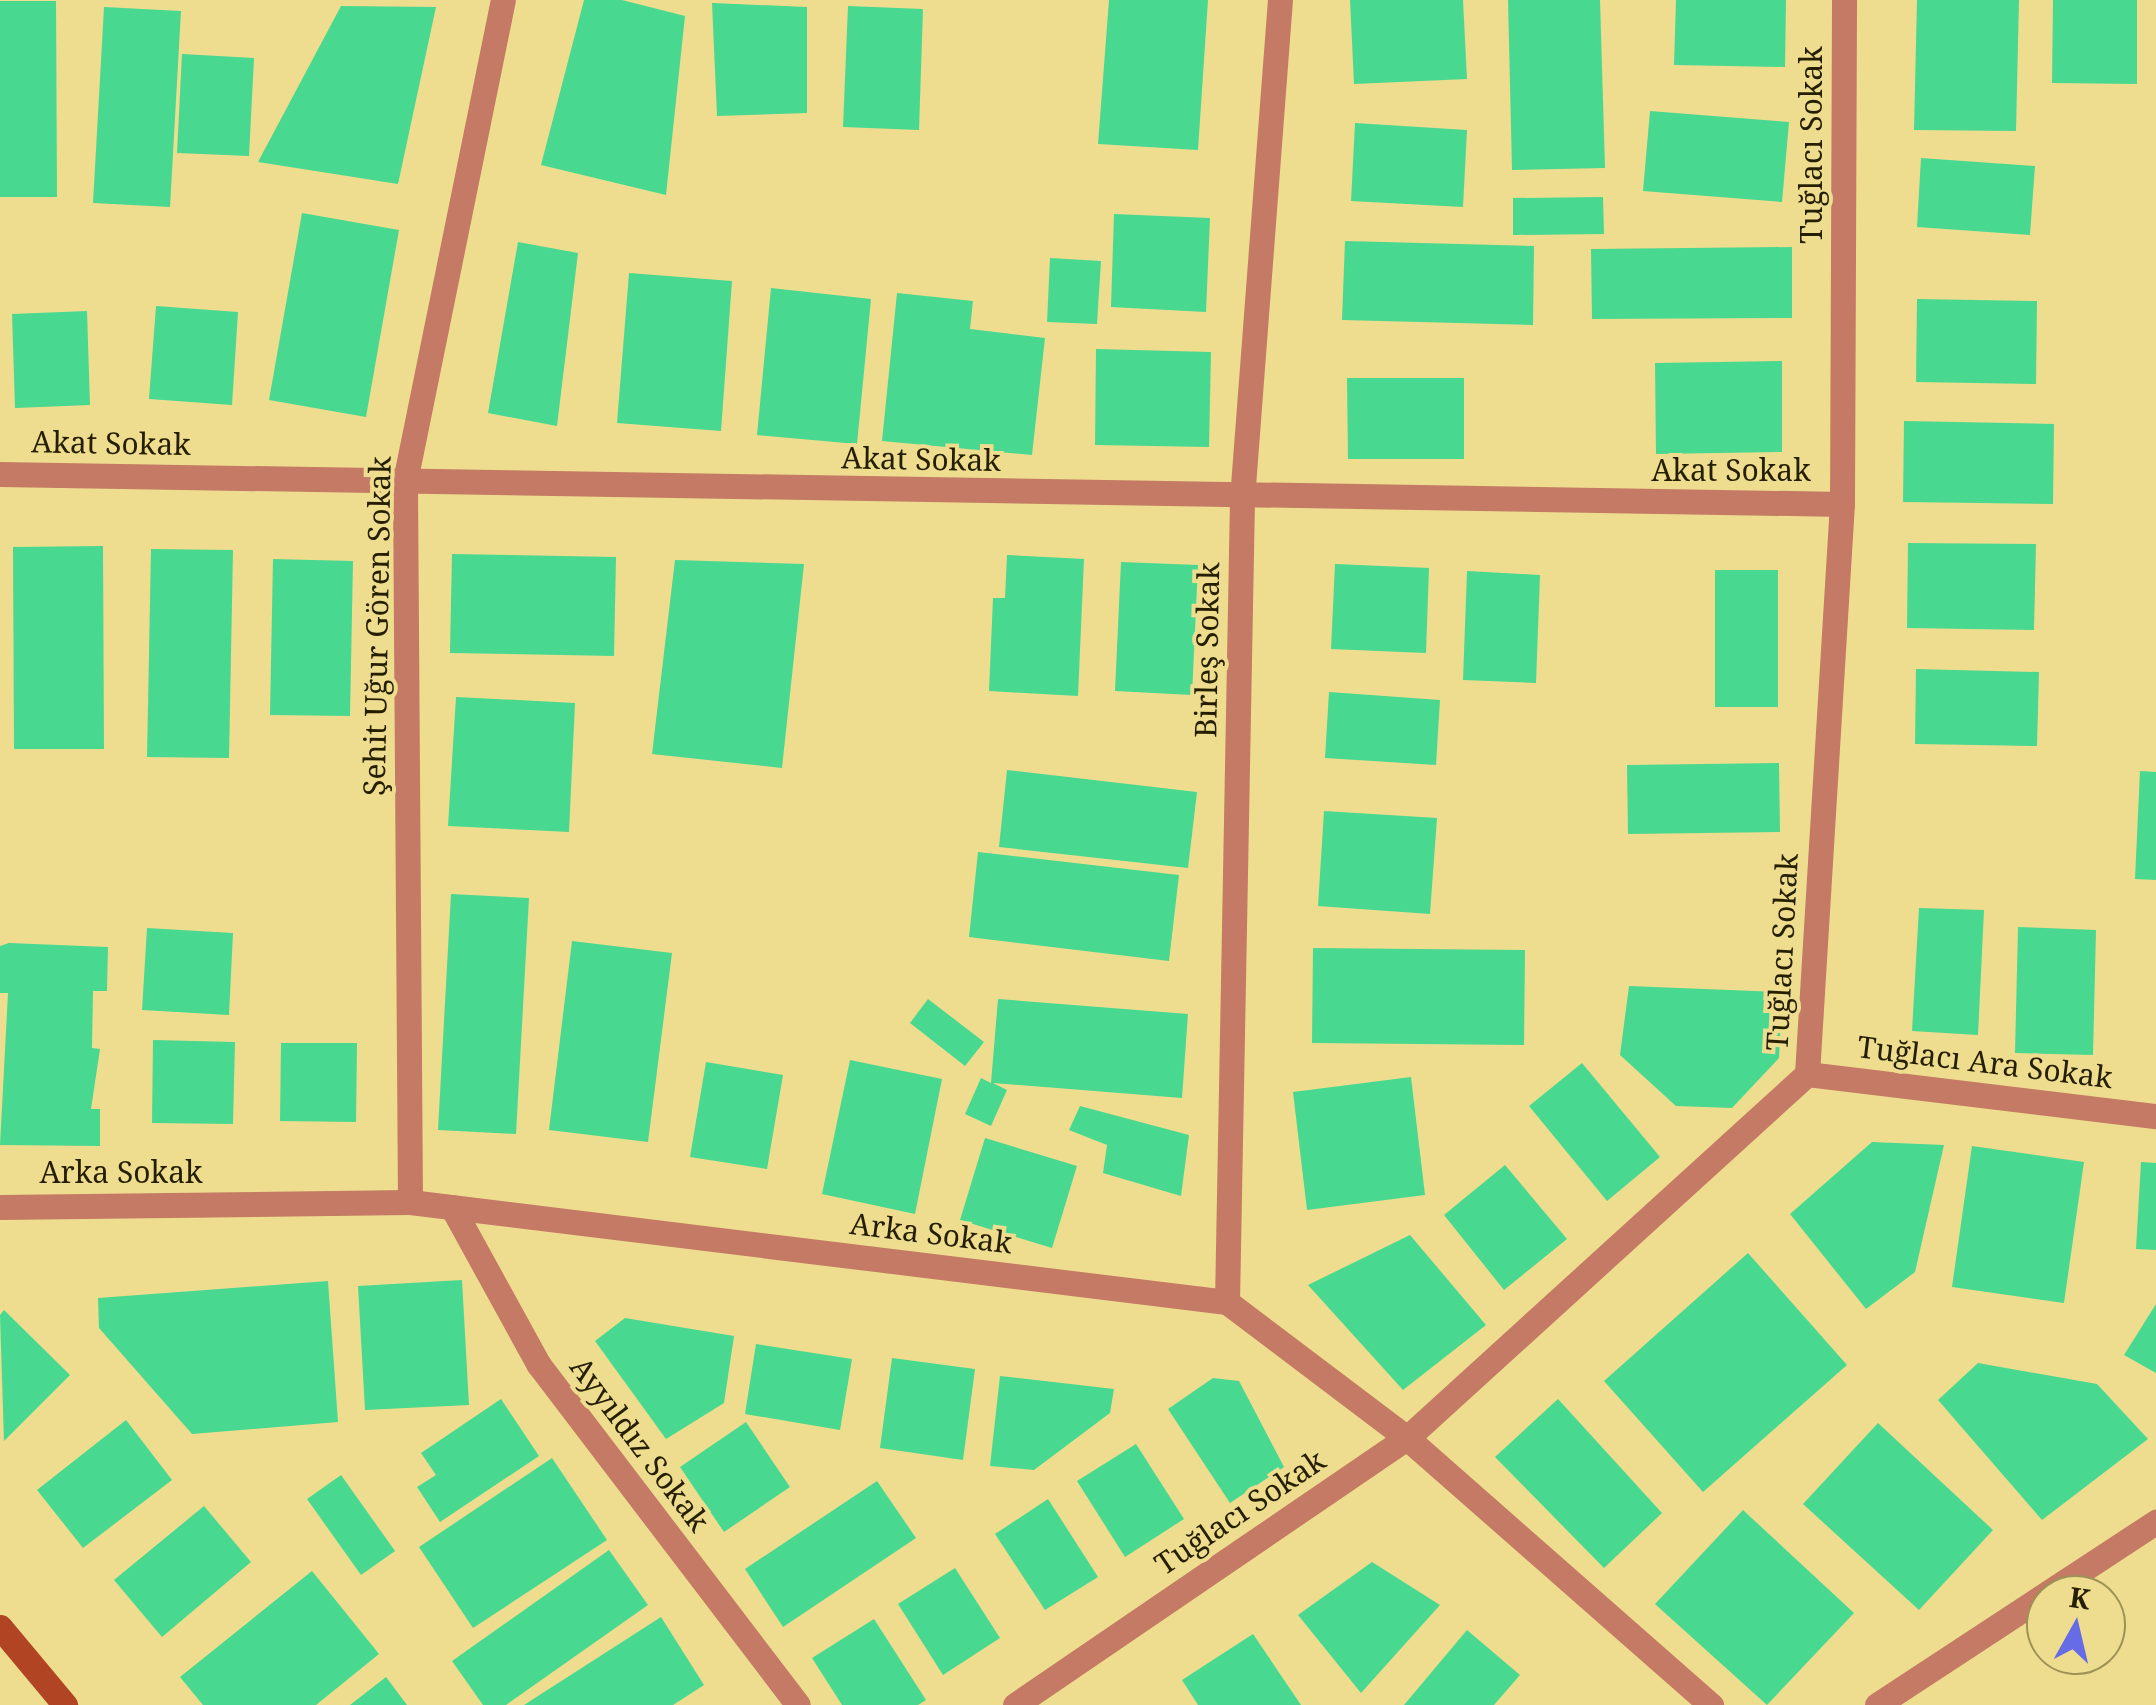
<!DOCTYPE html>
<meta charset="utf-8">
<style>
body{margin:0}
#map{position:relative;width:2156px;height:1705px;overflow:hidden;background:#eedd8f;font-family:"Noto Serif",serif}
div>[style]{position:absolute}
.building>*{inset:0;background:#49d890}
.minor>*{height:25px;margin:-12.5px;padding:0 12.5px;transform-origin:12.5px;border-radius:12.5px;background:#c47a64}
.tertiary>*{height:25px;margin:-12.5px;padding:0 12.5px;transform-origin:12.5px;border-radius:12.5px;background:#c47a64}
.secondary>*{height:25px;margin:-12.5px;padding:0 12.5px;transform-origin:12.5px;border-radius:12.5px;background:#b14423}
span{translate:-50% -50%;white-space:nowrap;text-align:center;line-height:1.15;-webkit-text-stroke:8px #eedd8f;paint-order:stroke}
.street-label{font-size:30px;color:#251e00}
.north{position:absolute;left:2026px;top:1575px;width:100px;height:100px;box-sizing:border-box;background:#eedd8f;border:2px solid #9e9156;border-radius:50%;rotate:8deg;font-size:28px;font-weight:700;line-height:40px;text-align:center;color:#251e00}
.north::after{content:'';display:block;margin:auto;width:35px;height:45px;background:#666ce5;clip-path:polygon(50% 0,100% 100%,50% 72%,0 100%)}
</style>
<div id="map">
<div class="building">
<i style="clip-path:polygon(584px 0,622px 0,685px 16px,666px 195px,541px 165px)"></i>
<i style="clip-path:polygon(1109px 0,1208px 0,1198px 150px,1098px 144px)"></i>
<i style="clip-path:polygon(1350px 0,1463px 0,1467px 79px,1354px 84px)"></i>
<i style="clip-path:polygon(1508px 0,1600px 0,1605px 168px,1512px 170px)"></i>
<i style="clip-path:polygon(1676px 0,1786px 0,1785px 67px,1674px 65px)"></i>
<i style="clip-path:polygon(1917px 0,2019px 0,2016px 131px,1914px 130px)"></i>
<i style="clip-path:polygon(2053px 0,2137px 0,2137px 84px,2052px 83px)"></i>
<i style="clip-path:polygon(0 1px,56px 1px,57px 197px,0 197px)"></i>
<i style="clip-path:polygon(712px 3px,807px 7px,807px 113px,717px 116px)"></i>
<i style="clip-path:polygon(341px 6px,436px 7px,398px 184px,258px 162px)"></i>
<i style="clip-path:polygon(848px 6px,923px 9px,919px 130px,843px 127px)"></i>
<i style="clip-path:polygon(104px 7px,181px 11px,170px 207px,93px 203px)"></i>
<i style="clip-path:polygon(182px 54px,254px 58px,249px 156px,177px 153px)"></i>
<i style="clip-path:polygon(1650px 111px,1789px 122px,1782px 202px,1643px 191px)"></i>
<i style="clip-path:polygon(1355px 123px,1467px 130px,1463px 207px,1351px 201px)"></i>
<i style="clip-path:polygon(1921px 158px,2035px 166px,2030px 235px,1917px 227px)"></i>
<i style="clip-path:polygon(1603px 197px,1604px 234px,1513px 235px,1513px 198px)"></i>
<i style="clip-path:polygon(302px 213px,399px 230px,366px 417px,269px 400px)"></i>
<i style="clip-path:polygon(1114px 214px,1210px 218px,1206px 312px,1111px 307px)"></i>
<i style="clip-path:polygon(1345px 241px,1534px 246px,1533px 325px,1342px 320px)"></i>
<i style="clip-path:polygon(518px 242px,578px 253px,557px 426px,488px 413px)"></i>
<i style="clip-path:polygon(1792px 247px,1792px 318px,1592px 319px,1591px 249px)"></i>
<i style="clip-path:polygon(1050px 258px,1101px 261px,1097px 324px,1047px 322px)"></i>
<i style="clip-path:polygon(629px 273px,732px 281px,721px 431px,617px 423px)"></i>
<i style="clip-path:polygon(771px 288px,871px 299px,857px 444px,757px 435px)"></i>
<i style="clip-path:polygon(897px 293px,973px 301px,970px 329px,1045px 338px,1032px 455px,882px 441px)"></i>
<i style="clip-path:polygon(1917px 299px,2037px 301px,2036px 384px,1916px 382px)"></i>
<i style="clip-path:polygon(156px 306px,238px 312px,232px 405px,149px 399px)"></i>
<i style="clip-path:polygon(87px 311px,90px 405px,15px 408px,12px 314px)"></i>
<i style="clip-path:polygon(1096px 349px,1211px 352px,1209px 447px,1095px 445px)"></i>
<i style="clip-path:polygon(1782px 361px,1782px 452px,1656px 454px,1655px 363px)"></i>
<i style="clip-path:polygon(1347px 378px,1464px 378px,1464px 459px,1348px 459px)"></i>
<i style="clip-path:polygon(1904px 421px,2054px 424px,2053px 504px,1903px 502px)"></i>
<i style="clip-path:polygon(1908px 543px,2036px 544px,2034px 630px,1907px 628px)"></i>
<i style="clip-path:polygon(103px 546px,104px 749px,14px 749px,13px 547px)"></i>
<i style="clip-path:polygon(151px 549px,233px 550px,229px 758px,147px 757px)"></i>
<i style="clip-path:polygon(452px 554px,616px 557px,614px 656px,450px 653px)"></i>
<i style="clip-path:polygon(1007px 555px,1084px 559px,1078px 696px,989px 691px,993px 598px,1005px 598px)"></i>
<i style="clip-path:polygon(273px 559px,353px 561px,350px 716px,270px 715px)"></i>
<i style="clip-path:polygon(675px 560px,804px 564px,782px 768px,652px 754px)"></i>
<i style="clip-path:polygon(1121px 562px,1198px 565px,1192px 695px,1115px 691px)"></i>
<i style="clip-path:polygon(1335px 564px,1429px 568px,1426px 653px,1331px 649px)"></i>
<i style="clip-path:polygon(1715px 570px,1778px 570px,1778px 707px,1715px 707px)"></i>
<i style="clip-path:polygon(1467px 571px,1540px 575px,1536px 683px,1463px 680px)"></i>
<i style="clip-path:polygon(1916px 669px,2039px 672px,2037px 746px,1915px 744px)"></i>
<i style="clip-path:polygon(1329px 692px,1440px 700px,1436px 765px,1325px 758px)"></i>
<i style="clip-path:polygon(456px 697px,575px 703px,569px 832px,448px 826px)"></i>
<i style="clip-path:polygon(1779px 763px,1780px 832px,1628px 834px,1627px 765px)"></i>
<i style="clip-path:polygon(1007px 770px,1197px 792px,1188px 868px,999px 847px)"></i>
<i style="clip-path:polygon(2140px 771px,2156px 772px,2156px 880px,2135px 879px)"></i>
<i style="clip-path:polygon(1324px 811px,1437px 818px,1430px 914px,1318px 906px)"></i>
<i style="clip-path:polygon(978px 852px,1179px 875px,1169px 961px,969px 937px)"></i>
<i style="clip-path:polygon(451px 894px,529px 898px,516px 1134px,438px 1130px)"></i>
<i style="clip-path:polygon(1919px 908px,1984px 910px,1978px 1035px,1912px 1031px)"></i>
<i style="clip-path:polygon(2018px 927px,2096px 930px,2093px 1055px,2015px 1053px)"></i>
<i style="clip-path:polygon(147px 928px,233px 933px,229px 1015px,142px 1010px)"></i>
<i style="clip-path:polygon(572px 941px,672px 953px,648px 1142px,549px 1130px)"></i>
<i style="clip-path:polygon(9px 943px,108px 947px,107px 991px,93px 991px,92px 1048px,100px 1049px,91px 1109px,100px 1109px,100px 1146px,0 1145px,8px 993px,0 993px,0 946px)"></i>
<i style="clip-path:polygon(1313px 948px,1525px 950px,1524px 1045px,1312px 1043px)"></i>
<i style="clip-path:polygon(1629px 986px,1782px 992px,1779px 1058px,1732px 1108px,1676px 1106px,1620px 1055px)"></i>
<i style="clip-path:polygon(928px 999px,984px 1042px,965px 1066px,910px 1023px)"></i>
<i style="clip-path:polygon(998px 999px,1188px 1014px,1182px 1098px,993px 1083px,1007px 1090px,991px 1126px,965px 1114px,981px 1078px,991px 1083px)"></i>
<i style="clip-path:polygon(153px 1040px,235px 1042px,233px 1124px,152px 1123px)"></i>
<i style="clip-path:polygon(281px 1043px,357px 1043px,356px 1122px,280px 1121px)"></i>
<i style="clip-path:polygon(850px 1060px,942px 1079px,915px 1214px,822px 1194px)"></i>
<i style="clip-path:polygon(706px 1062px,783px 1075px,767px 1169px,690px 1157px)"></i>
<i style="clip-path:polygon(1582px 1063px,1660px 1157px,1607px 1201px,1529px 1106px)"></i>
<i style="clip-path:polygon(1411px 1077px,1425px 1195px,1307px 1210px,1293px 1092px)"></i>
<i style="clip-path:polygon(1080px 1106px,1189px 1135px,1181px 1196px,1103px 1173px,1107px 1145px,1069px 1130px)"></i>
<i style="clip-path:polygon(985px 1138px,1077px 1166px,1052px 1248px,960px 1220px)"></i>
<i style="clip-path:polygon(1872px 1142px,1944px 1145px,1915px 1272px,1866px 1309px,1790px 1214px)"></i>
<i style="clip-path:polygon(1972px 1146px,2084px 1162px,2064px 1303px,1952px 1287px)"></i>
<i style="clip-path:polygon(2141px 1162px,2156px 1163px,2156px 1250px,2136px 1249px)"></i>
<i style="clip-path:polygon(1505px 1165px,1567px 1239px,1504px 1290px,1444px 1215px)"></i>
<i style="clip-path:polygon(1410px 1235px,1486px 1325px,1403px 1390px,1308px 1285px)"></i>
<i style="clip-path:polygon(1748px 1253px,1847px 1365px,1703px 1492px,1604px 1381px)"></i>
<i style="clip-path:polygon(462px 1280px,469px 1405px,365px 1410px,358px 1286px)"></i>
<i style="clip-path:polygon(328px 1281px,338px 1422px,192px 1434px,99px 1328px,98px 1298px)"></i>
<i style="clip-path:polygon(2156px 1304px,2156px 1373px,2124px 1355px)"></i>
<i style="clip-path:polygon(4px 1310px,70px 1375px,4px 1441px,0 1315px)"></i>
<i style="clip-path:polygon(625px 1318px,734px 1336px,724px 1403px,666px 1439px,595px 1341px)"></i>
<i style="clip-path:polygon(756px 1344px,852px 1359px,840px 1430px,745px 1414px)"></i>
<i style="clip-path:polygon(892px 1358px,975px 1369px,963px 1460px,880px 1448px)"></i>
<i style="clip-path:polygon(1978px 1363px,2097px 1384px,2148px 1439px,2042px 1520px,1938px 1400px)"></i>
<i style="clip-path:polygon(1000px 1376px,1114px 1389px,1110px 1413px,1034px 1470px,990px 1466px)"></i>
<i style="clip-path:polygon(1213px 1378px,1239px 1381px,1284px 1467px,1230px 1503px,1168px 1409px)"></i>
<i style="clip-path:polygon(501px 1399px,539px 1456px,440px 1522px,417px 1487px,436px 1475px,421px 1453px)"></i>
<i style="clip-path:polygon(1558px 1399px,1662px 1513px,1604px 1568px,1495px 1457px)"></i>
<i style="clip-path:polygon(126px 1420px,172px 1480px,83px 1548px,37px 1490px)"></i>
<i style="clip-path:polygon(746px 1422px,790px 1487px,724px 1532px,680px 1467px)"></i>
<i style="clip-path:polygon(1878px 1423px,1993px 1530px,1919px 1610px,1803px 1504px)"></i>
<i style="clip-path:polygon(1136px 1444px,1184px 1519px,1125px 1557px,1077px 1481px)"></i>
<i style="clip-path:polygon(552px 1458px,607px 1540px,473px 1628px,419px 1547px)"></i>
<i style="clip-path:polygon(341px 1475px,395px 1551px,361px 1575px,307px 1499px)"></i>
<i style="clip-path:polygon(877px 1481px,916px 1538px,783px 1627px,745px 1569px)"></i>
<i style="clip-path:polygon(1048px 1499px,1098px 1577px,1045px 1610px,995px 1534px)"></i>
<i style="clip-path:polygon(204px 1506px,251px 1562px,162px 1637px,114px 1580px)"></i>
<i style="clip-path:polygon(1743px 1510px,1854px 1613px,1767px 1705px,1655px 1604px)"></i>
<i style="clip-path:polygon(609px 1550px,648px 1605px,506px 1705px,483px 1705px,452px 1661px)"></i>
<i style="clip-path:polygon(1372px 1562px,1440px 1605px,1361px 1693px,1298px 1615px)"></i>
<i style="clip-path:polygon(955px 1568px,1000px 1638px,943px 1675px,898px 1604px)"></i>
<i style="clip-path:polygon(312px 1571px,379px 1654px,316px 1705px,203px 1705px,180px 1677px)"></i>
<i style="clip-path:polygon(661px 1617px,704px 1685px,673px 1705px,524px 1705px)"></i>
<i style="clip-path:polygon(874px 1619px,926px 1700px,918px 1705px,842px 1705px,812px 1658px)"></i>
<i style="clip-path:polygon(1467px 1630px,1520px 1675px,1494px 1705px,1404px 1705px)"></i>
<i style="clip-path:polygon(1253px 1634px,1301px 1705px,1198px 1705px,1182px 1680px)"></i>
<i style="clip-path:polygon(386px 1677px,407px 1705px,350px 1705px)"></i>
</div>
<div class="minor">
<i style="left:0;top:474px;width:1842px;rotate:0.93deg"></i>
<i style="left:1807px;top:1074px;width:352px;rotate:6.9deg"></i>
<i style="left:410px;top:1202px;width:721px;rotate:-90.4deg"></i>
<i style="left:405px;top:481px;width:491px;rotate:-78.5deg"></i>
<i style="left:0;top:1207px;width:410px;rotate:-0.7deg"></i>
<i style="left:410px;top:1202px;width:823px;rotate:6.98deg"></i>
<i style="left:1227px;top:1302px;width:226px;rotate:37.1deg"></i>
<i style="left:1407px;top:1438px;width:405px;rotate:41.3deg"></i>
<i style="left:452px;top:1207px;width:180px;rotate:61.2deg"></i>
<i style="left:539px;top:1365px;width:427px;rotate:52.7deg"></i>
<i style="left:1227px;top:1302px;width:803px;rotate:-88.93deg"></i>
<i style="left:1242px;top:499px;width:500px;rotate:-85.65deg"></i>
<i style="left:1015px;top:1705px;width:474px;rotate:-34.3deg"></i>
<i style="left:1407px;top:1438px;width:541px;rotate:-42.3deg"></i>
<i style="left:1807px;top:1074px;width:571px;rotate:-86.49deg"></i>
<i style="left:1842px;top:504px;width:504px;rotate:-89.77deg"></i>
</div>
<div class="tertiary">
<i style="left:1877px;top:1705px;width:334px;rotate:-33.3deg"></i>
</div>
<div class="secondary">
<i style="left:0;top:1627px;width:102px;rotate:50.2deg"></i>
</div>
<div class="street-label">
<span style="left:1811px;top:145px;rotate:-90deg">Tuğlacı Sokak</span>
<span style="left:111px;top:443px;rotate:1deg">Akat Sokak</span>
<span style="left:921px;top:459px;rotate:1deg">Akat Sokak</span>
<span style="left:1731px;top:470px">Akat Sokak</span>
<span style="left:377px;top:626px;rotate:-89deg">Şehit Uğur Gören Sokak</span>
<span style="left:1207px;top:650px;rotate:-89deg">Birleş Sokak</span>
<span style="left:1782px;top:952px;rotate:-87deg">Tuğlacı Sokak</span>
<span style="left:1985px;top:1062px;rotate:7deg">Tuğlacı Ara Sokak</span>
<span style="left:121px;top:1172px">Arka Sokak</span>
<span style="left:931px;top:1233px;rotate:7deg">Arka Sokak</span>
<span style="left:640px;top:1444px;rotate:53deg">Ayyıldız Sokak</span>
<span style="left:1240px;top:1512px;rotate:-34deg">Tuğlacı Sokak</span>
</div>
<div class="north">K</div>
</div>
